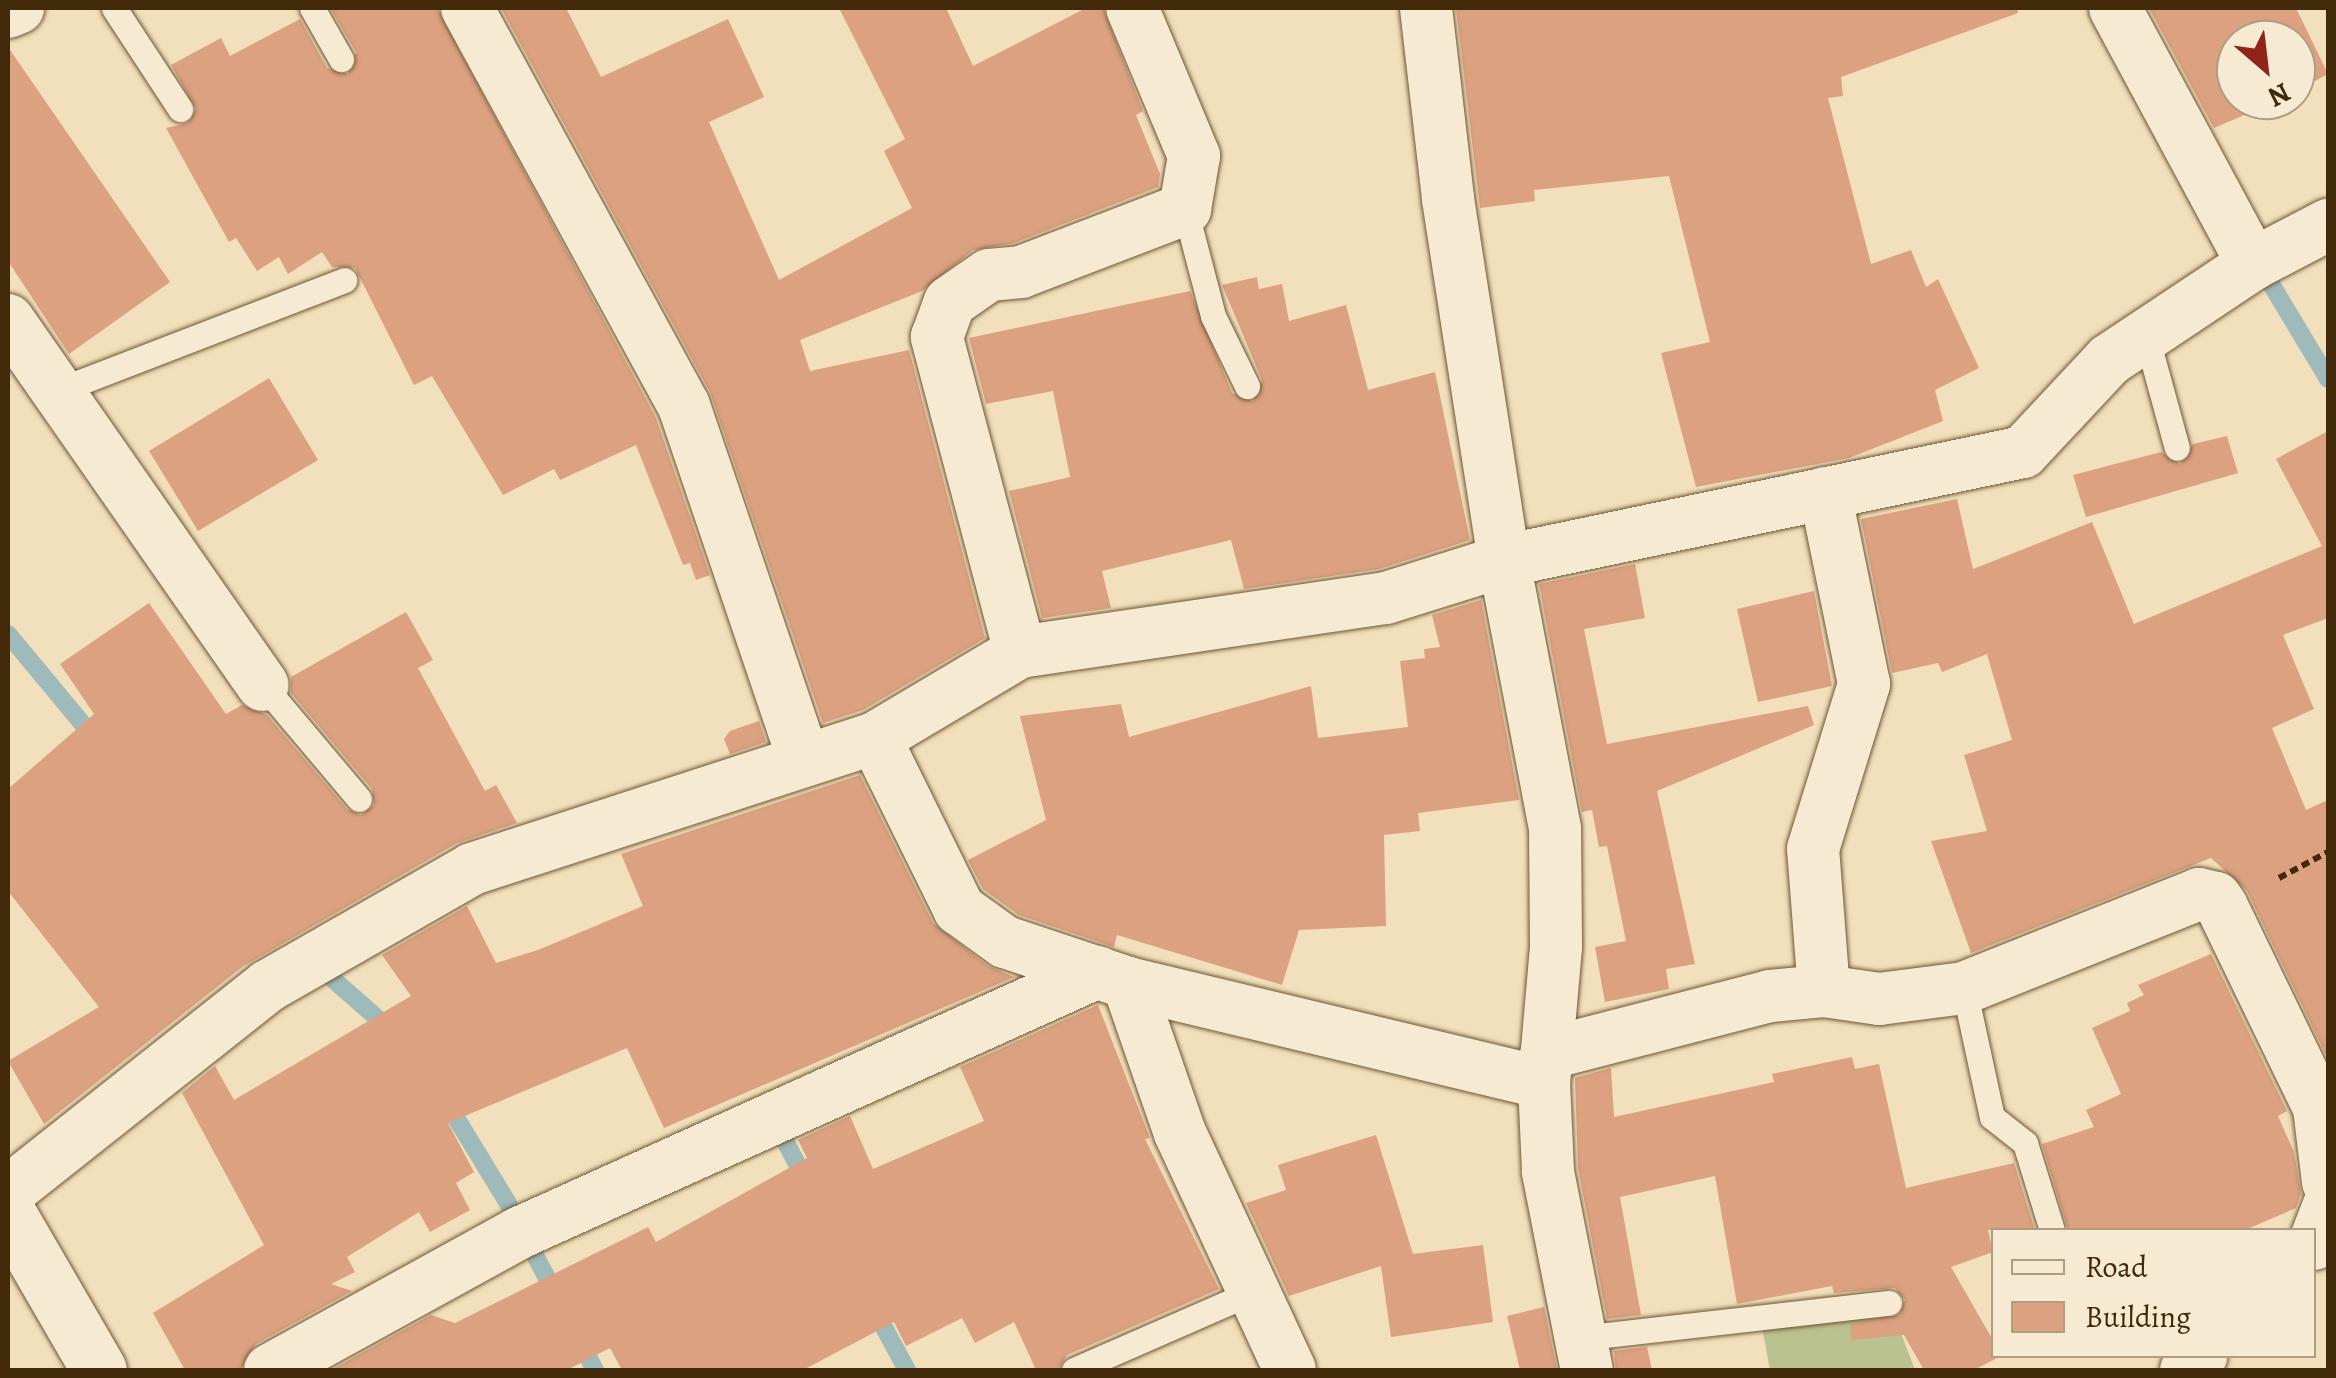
<!DOCTYPE html>
<style>
body{margin:0}
#map{position:relative;width:2336px;height:1378px;overflow:hidden;background:#f2dfbb;font-family:Alegreya,serif}
div>[style]{position:absolute}
.green>*{inset:0;background:#bac290}
.stream>*{height:18px;margin:-9px;padding:0 9px;transform-origin:9px;border-radius:9px;background:#9fbaba}
.building>*{inset:0;background:#dba181}
.path>*{height:6px;margin-top:-3px;transform-origin:0;background:repeating-linear-gradient(90deg,#41290a 0 8px,transparent 0 13px)}
.roads{filter:drop-shadow(0 0 2px #6d5636) drop-shadow(0 0 2px #6d5636)}
.lane>*{height:25px;margin:-12.5px;padding:0 12.5px;transform-origin:12.5px;border-radius:12.5px;background:#f7ead3}
.street>*{height:52px;margin:-26px;padding:0 26px;transform-origin:26px;border-radius:26px;background:#f7ead3}
.secondary>*{height:55px;margin:-27.5px;padding:0 27.5px;transform-origin:27.5px;border-radius:27.5px;background:#f7ead3}
span{translate:-50% -50%;white-space:nowrap;text-align:center;line-height:1.15;-webkit-text-stroke:9px #f7ead3;paint-order:stroke}
.frame{position:absolute;inset:0;border:10px solid #41290a;pointer-events:none}
.legend{position:absolute;left:1991px;top:1228px;width:325px;height:130px;box-sizing:border-box;background:#f7ead3;border:2px solid #ae9d83;margin:0;padding:12px 18px;list-style:none;font-size:30px;color:#41290a}
.legend li{display:flex;align-items:center;gap:20px;height:50px}
.legend b{width:50px;border:2px solid #ae9d83}
.north{position:absolute;left:2216px;top:20px;width:100px;height:100px;box-sizing:border-box;background:#f7ead3;border:2px solid #ae9d83;border-radius:50%;rotate:152deg;font-size:28px;font-weight:700;line-height:40px;text-align:center;color:#41290a}
.north::after{content:'';display:block;margin:auto;width:35px;height:45px;background:#8f2418;clip-path:polygon(50% 0,100% 100%,50% 72%,0 100%)}
</style>
<div id="map">
<div class="green">
<i style="clip-path:polygon(1894px 1315px,1915px 1370px,1770px 1370px,1762px 1327px)"></i>
</div>
<div class="stream">
<i style="left:2271px;top:284px;width:111px;rotate:59deg"></i>
<i style="left:8px;top:634px;width:138px;rotate:50.3deg"></i>
<i style="left:328px;top:975px;width:85px;rotate:41.2deg"></i>
<i style="left:447px;top:1103px;width:119px;rotate:58.7deg"></i>
<i style="left:783px;top:1137px;width:54px;rotate:62.5deg"></i>
<i style="left:529px;top:1244px;width:58px;rotate:62.1deg"></i>
<i style="left:874px;top:1309px;width:69px;rotate:61.6deg"></i>
<i style="left:579px;top:1340px;width:34px;rotate:62deg"></i>
</div>
<div class="building">
<i style="clip-path:polygon(330px 8px,437px 8px,656px 418px,710px 575px,696px 580px,690px 563px,683px 565px,636px 445px,560px 480px,554px 469px,503px 495px,432px 376px,414px 385px,355px 268px,332px 267px,322px 252px,288px 274px,279px 257px,257px 271px,236px 238px,229px 242px,166px 128px,188px 123px,196px 109px,171px 65px,221px 38px,230px 56px,300px 19px,327px 68px,348px 74px,356px 52px)"></i>
<i style="clip-path:polygon(501px 8px,566px 8px,601px 77px,728px 19px,764px 97px,709px 122px,779px 280px,912px 208px,884px 151px,905px 139px,839px 8px,946px 8px,973px 66px,1086px 8px,1103px 8px,1143px 111px,1136px 115px,1160px 174px,1158px 187px,1014px 243px,973px 250px,922px 291px,800px 340px,810px 371px,909px 350px,985px 638px,863px 710px,823px 723px,710px 392px)"></i>
<i style="clip-path:polygon(1456px 8px,2017px 8px,2018px 13px,1841px 77px,1843px 96px,1828px 98px,1871px 264px,1911px 250px,1926px 287px,1938px 279px,1979px 368px,1935px 390px,1943px 421px,1849px 458px,1696px 487px,1661px 353px,1710px 342px,1669px 176px,1534px 190px,1535px 201px,1480px 208px)"></i>
<i style="clip-path:polygon(2149px 8px,2296px 8px,2328px 74px,2296px 91px,2296px 40px,2236px 40px,2236px 100px,2279px 100px,2214px 128px)"></i>
<i style="clip-path:polygon(8px 47px,170px 282px,69px 354px,8px 261px)"></i>
<i style="clip-path:polygon(1257px 277px,1259px 289px,1282px 284px,1289px 321px,1346px 305px,1368px 390px,1435px 372px,1470px 540px,1379px 569px,1244px 589px,1231px 540px,1102px 571px,1111px 608px,1042px 618px,1009px 491px,1070px 477px,1053px 391px,986px 404px,969px 338px,1190px 291px,1232px 393px,1253px 401px,1262px 380px,1222px 285px)"></i>
<i style="clip-path:polygon(269px 378px,318px 460px,198px 531px,149px 451px)"></i>
<i style="clip-path:polygon(2328px 431px,2328px 618px,2283px 635px,2314px 709px,2272px 728px,2306px 810px,2328px 800px,2328px 1059px,2247px 891px,2211px 858px,1971px 953px,1931px 841px,1987px 831px,1964px 755px,2012px 740px,1987px 654px,1942px 672px,1938px 663px,1892px 673px,1861px 519px,1957px 499px,1973px 569px,2092px 522px,2134px 624px,2322px 546px,2276px 459px)"></i>
<i style="clip-path:polygon(2227px 436px,2238px 473px,2086px 517px,2073px 475px,2161px 452px,2180px 464px,2193px 444px)"></i>
<i style="clip-path:polygon(1635px 564px,1645px 618px,1584px 629px,1607px 744px,1808px 706px,1814px 725px,1657px 791px,1695px 964px,1666px 969px,1669px 989px,1605px 1002px,1595px 947px,1626px 941px,1607px 846px,1599px 847px,1592px 810px,1582px 812px,1539px 584px)"></i>
<i style="clip-path:polygon(1814px 591px,1832px 686px,1758px 702px,1737px 609px)"></i>
<i style="clip-path:polygon(1481px 600px,1519px 800px,1418px 813px,1420px 831px,1384px 835px,1386px 926px,1299px 930px,1282px 985px,1117px 935px,1114px 947px,1019px 915px,983px 889px,968px 860px,1046px 820px,1020px 716px,1121px 704px,1129px 737px,1311px 686px,1318px 738px,1408px 727px,1400px 661px,1425px 658px,1424px 649px,1440px 647px,1432px 615px)"></i>
<i style="clip-path:polygon(149px 603px,226px 714px,242px 705px,267px 715px,347px 809px,361px 815px,374px 805px,372px 789px,291px 693px,291px 677px,406px 612px,433px 660px,418px 668px,485px 791px,496px 785px,517px 823px,457px 843px,242px 967px,44px 1124px,8px 1061px,99px 1007px,8px 891px,8px 789px,94px 714px,60px 664px)"></i>
<i style="clip-path:polygon(759px 721px,766px 742px,730px 754px,724px 739px,730px 731px)"></i>
<i style="clip-path:polygon(860px 775px,933px 923px,988px 966px,1014px 977px,664px 1128px,627px 1048px,448px 1123px,474px 1172px,456px 1183px,470px 1210px,430px 1232px,419px 1212px,347px 1257px,355px 1272px,331px 1284px,352px 1291px,256px 1344px,240px 1370px,185px 1370px,153px 1313px,264px 1245px,182px 1093px,215px 1066px,234px 1100px,411px 996px,382px 955px,467px 906px,496px 963px,538px 950px,643px 906px,621px 854px)"></i>
<i style="clip-path:polygon(2211px 954px,2287px 1111px,2278px 1116px,2294px 1152px,2301px 1194px,2296px 1208px,2245px 1230px,2068px 1230px,2042px 1144px,2094px 1127px,2086px 1110px,2121px 1094px,2092px 1028px,2130px 1011px,2127px 1003px,2144px 995px,2138px 985px)"></i>
<i style="clip-path:polygon(1098px 1005px,1150px 1138px,1145px 1139px,1219px 1289px,1067px 1355px,1058px 1370px,1036px 1370px,1014px 1322px,975px 1343px,962px 1318px,906px 1346px,894px 1322px,803px 1370px,622px 1370px,610px 1348px,567px 1370px,331px 1370px,431px 1315px,455px 1323px,648px 1227px,656px 1242px,807px 1158px,798px 1140px,850px 1116px,873px 1169px,984px 1121px,960px 1067px)"></i>
<i style="clip-path:polygon(1852px 1057px,1855px 1069px,1879px 1064px,1906px 1188px,2014px 1163px,2035px 1230px,1988px 1230px,1993px 1252px,1951px 1267px,1994px 1342px,1994px 1356px,2001px 1356px,1974px 1370px,1924px 1370px,1904px 1335px,1851px 1340px,1850px 1324px,1899px 1315px,1905px 1300px,1895px 1288px,1834px 1293px,1832px 1286px,1737px 1304px,1715px 1176px,1620px 1197px,1641px 1315px,1607px 1319px,1578px 1168px,1575px 1078px,1611px 1068px,1614px 1117px,1774px 1082px,1772px 1074px)"></i>
<i style="clip-path:polygon(1376px 1135px,1413px 1254px,1483px 1245px,1493px 1322px,1391px 1337px,1381px 1266px,1289px 1296px,1246px 1203px,1286px 1190px,1278px 1165px)"></i>
<i style="clip-path:polygon(1544px 1307px,1557px 1370px,1520px 1370px,1507px 1316px)"></i>
<i style="clip-path:polygon(1647px 1347px,1652px 1370px,1616px 1370px,1614px 1351px)"></i>
</div>
<div class="path">
<i style="left:2279px;top:878px;width:55px;rotate:-28deg"></i>
</div>
<div class="roads">
<div class="lane">
<i style="left:114px;top:8px;width:121px;rotate:56.8deg"></i>
<i style="left:312px;top:8px;width:59px;rotate:60.4deg"></i>
<i style="left:1185px;top:209px;width:111px;rotate:75.3deg"></i>
<i style="left:1213px;top:316px;width:78px;rotate:64.1deg"></i>
<i style="left:2146px;top:335px;width:117px;rotate:74.7deg"></i>
<i style="left:57px;top:391px;width:308px;rotate:-21.1deg"></i>
<i style="left:263px;top:685px;width:149px;rotate:49.9deg"></i>
<i style="left:1964px;top:988px;width:132px;rotate:77.8deg"></i>
<i style="left:1992px;top:1117px;width:42px;rotate:38.2deg"></i>
<i style="left:2025px;top:1143px;width:91px;rotate:72.8deg"></i>
<i style="left:1580px;top:1338px;width:311px;rotate:-6.5deg"></i>
<i style="left:1074px;top:1370px;width:192px;rotate:-23.6deg"></i>
</div>
<div class="street">
<i style="left:467px;top:8px;width:453px;rotate:61.4deg"></i>
<i style="left:684px;top:406px;width:372px;rotate:71.3deg"></i>
<i style="left:1426px;top:8px;width:192px;rotate:83.4deg"></i>
<i style="left:1448px;top:199px;width:366px;rotate:81.2deg"></i>
<i style="left:1504px;top:561px;width:273px;rotate:79.2deg"></i>
<i style="left:1555px;top:829px;width:118px;rotate:89.5deg"></i>
<i style="left:1556px;top:947px;width:137px;rotate:95deg"></i>
<i style="left:1544px;top:1083px;width:89px;rotate:87.4deg"></i>
<i style="left:1548px;top:1172px;width:202px;rotate:78.9deg"></i>
<i style="left:2115px;top:8px;width:291px;rotate:61.7deg"></i>
<i style="left:8px;top:12px;width:11px;rotate:-22deg"></i>
<i style="left:8px;top:320px;width:445px;rotate:55.1deg"></i>
<i style="left:1020px;top:652px;width:326px;rotate:-104.8deg"></i>
<i style="left:937px;top:337px;width:37px;rotate:-70deg"></i>
<i style="left:950px;top:302px;width:47px;rotate:-34.7deg"></i>
<i style="left:989px;top:275px;width:32px;rotate:-5deg"></i>
<i style="left:1021px;top:272px;width:176px;rotate:-21deg"></i>
<i style="left:1185px;top:209px;width:54px;rotate:-80.4deg"></i>
<i style="left:1194px;top:156px;width:160px;rotate:-112.7deg"></i>
<i style="left:875px;top:738px;width:191px;rotate:63.8deg"></i>
<i style="left:959px;top:909px;width:57px;rotate:35.7deg"></i>
<i style="left:1005px;top:942px;width:130px;rotate:18.4deg"></i>
<i style="left:1128px;top:983px;width:428px;rotate:13.5deg"></i>
<i style="left:1128px;top:983px;width:159px;rotate:70.9deg"></i>
<i style="left:1180px;top:1133px;width:261px;rotate:65.1deg"></i>
<i style="left:1824px;top:991px;width:142px;rotate:-94.4deg"></i>
<i style="left:1813px;top:849px;width:173px;rotate:-72.8deg"></i>
<i style="left:1864px;top:684px;width:195px;rotate:-101.5deg"></i>
<i style="left:1546px;top:1054px;width:231px;rotate:-14.5deg"></i>
<i style="left:1770px;top:996px;width:54px;rotate:-5.3deg"></i>
<i style="left:1824px;top:991px;width:56px;rotate:8.3deg"></i>
<i style="left:1879px;top:999px;width:86px;rotate:-7.4deg"></i>
<i style="left:1964px;top:988px;width:253px;rotate:-21.8deg"></i>
<i style="left:2199px;top:894px;width:17px;rotate:13deg"></i>
<i style="left:2216px;top:898px;width:11px;rotate:56deg"></i>
<i style="left:2222px;top:907px;width:223px;rotate:64.2deg"></i>
<i style="left:2319px;top:1108px;width:75px;rotate:83.1deg"></i>
<i style="left:8px;top:1192px;width:332px;rotate:-38.4deg"></i>
<i style="left:268px;top:986px;width:235px;rotate:-29.8deg"></i>
<i style="left:472px;top:869px;width:424px;rotate:-18deg"></i>
<i style="left:875px;top:738px;width:169px;rotate:-30.7deg"></i>
<i style="left:1020px;top:652px;width:370px;rotate:-8.4deg"></i>
<i style="left:1386px;top:598px;width:124px;rotate:-17.4deg"></i>
<i style="left:1504px;top:561px;width:530px;rotate:-11.86deg"></i>
<i style="left:2023px;top:452px;width:126px;rotate:-46.9deg"></i>
<i style="left:2109px;top:360px;width:173px;rotate:-33.7deg"></i>
<i style="left:2253px;top:264px;width:85px;rotate:-27.5deg"></i>
<i style="left:2314px;top:1244px;width:40px;rotate:-69deg"></i>
<i style="left:270px;top:1370px;width:284px;rotate:-28.8deg"></i>
<i style="left:519px;top:1233px;width:635px;rotate:-24.26deg"></i>
<i style="left:2186px;top:1370px;width:21px;rotate:-43deg"></i>
</div>
<div class="secondary">
<i style="left:8px;top:1213px;width:181px;rotate:59.9deg"></i>
</div>
</div>
<div class="frame"></div>
<ul class="legend">
<li><b style="height:12px;background:#f7ead3"></b>Road</li>
<li><b style="height:28px;background:#dba181"></b>Building</li>
</ul>
<div class="north">N</div>
</div>
